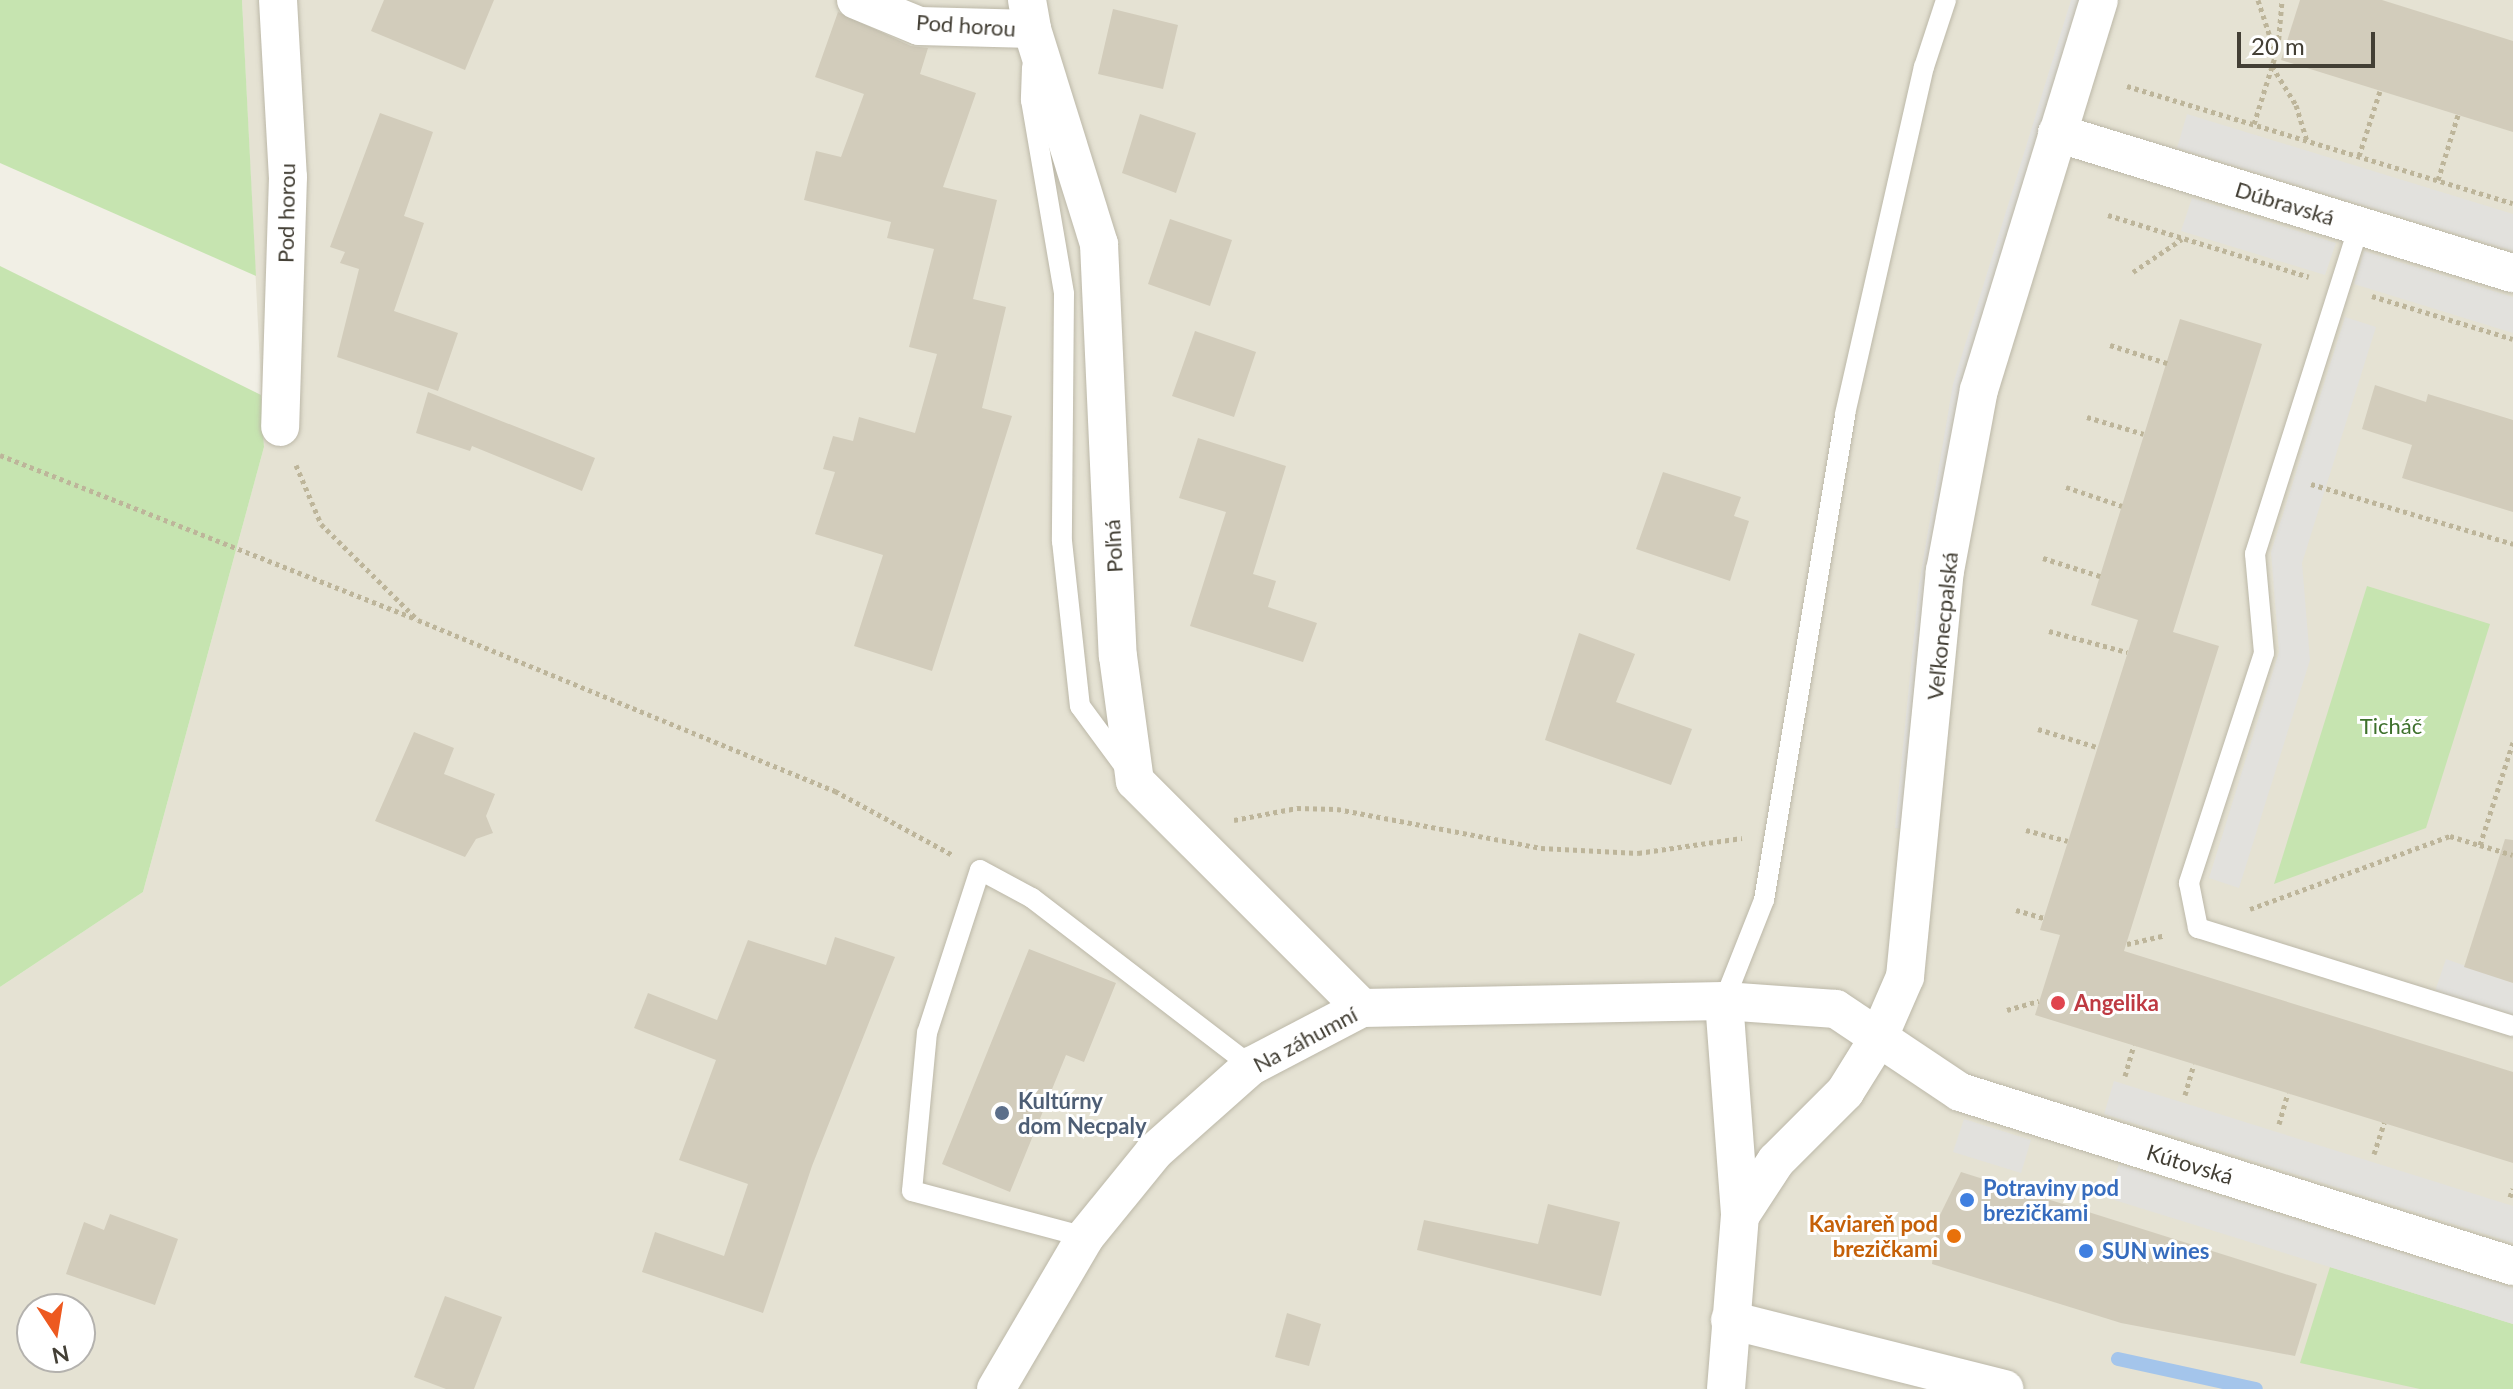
<!DOCTYPE html>
<meta charset="utf-8">
<style>
body{margin:0}
#map{position:relative;width:2513px;height:1389px;overflow:hidden;background:#f1efe5;font-family:Lato,sans-serif}
div>[style]{position:absolute}
.residential>*{inset:0;background:#e5e2d3}
.green>*{inset:0;background:#c6e4b0}
.parking>*{inset:0;background:#e2e1dd}
.stream>*{height:14px;margin:-7px;padding:0 7px;transform-origin:7px;border-radius:7px;background:#a4c5eb}
.building>*{inset:0;background:#d2ccbb}
.path>*{height:5px;margin-top:-2.5px;transform-origin:0;background:repeating-linear-gradient(90deg,#bdb59a 0 4px,transparent 0 8px)}
.roads{filter:drop-shadow(0 0 2px #bcb8a8) drop-shadow(0 0 2px #bcb8a8)}
.service>*{height:20px;margin:-10px;padding:0 10px;transform-origin:10px;border-radius:10px;background:#fff}
.minor>*{height:38px;margin:-19px;padding:0 19px;transform-origin:19px;border-radius:19px;background:#fff}
.dots>*{width:22px;height:22px;translate:-50% -50%;box-sizing:border-box;border:4px solid #fff;border-radius:50%}
span{translate:-50% -50%;white-space:nowrap;text-align:center;line-height:1.15;-webkit-text-stroke:6px #fff;paint-order:stroke}
.street-label{font-size:22px;color:#433f35}
.park-label{font-size:22px;color:#3e712c}
.health-label{font-size:22px;color:#be3a42;font-weight:700}
.left{translate:0 -50%;text-align:left}
.service-label{font-size:22px;color:#4e5e75;font-weight:700}
.shop-label{font-size:22px;color:#366cbe;font-weight:700}
.food-label{font-size:22px;color:#c56008;font-weight:700}
.right{translate:-100% -50%;text-align:right}
.north{position:absolute;left:16px;top:1293px;width:80px;height:80px;box-sizing:border-box;background:#fff;border:2px solid #b4b2ae;border-radius:50%;rotate:168deg;font-size:22px;font-weight:700;line-height:32px;text-align:center;color:#433f35}
.north::after{content:'';display:block;margin:auto;width:28px;height:36px;background:#ed5920;clip-path:polygon(50% 0,100% 100%,50% 72%,0 100%)}
.scale{position:absolute;left:2237px;top:32px;width:138px;height:36px;box-sizing:border-box;border:4px solid #433f35;border-top:0;padding-left:10px;font-size:24px;line-height:28px;white-space:nowrap;color:#433f35;-webkit-text-stroke:6px #fff;paint-order:stroke}
</style>
<div id="map">
<div class="residential">
<i style="clip-path:polygon(evenodd,242px 0,2513px 0,2513px 1389px,0 1389px,0 987px,143px 892px,264px 447px,242px 0,32px 1309px,80px 1309px,80px 1357px,32px 1357px,32px 1309px)"></i>
</div>
<div class="green">
<i style="clip-path:polygon(0 0,242px 0,256px 276px,0 163px)"></i>
<i style="clip-path:polygon(0 266px,261px 395px,264px 447px,143px 892px,0 987px)"></i>
<i style="clip-path:polygon(2367px 586px,2490px 624px,2426px 828px,2274px 884px)"></i>
<i style="clip-path:polygon(2330px 1267px,2513px 1324px,2513px 1389px,2420px 1389px,2300px 1363px)"></i>
</div>
<div class="parking">
<i style="clip-path:polygon(2071px 0,2088px 0,1969px 388px,1910px 830px,1895px 828px,1919px 584px,1953px 384px)"></i>
<i style="clip-path:polygon(2187px 114px,2513px 214px,2513px 251px,2177px 148px)"></i>
<i style="clip-path:polygon(2192px 198px,2336px 243px,2325px 275px,2181px 231px)"></i>
<i style="clip-path:polygon(2364px 251px,2513px 297px,2513px 333px,2354px 284px)"></i>
<i style="clip-path:polygon(2345px 317px,2376px 327px,2302px 563px,2310px 660px,2239px 888px,2209px 878px,2279px 652px,2271px 552px)"></i>
<i style="clip-path:polygon(2446px 959px,2513px 983px,2513px 1015px,2435px 991px)"></i>
<i style="clip-path:polygon(2114px 1081px,2513px 1206px,2513px 1243px,2104px 1114px)"></i>
<i style="clip-path:polygon(1964px 1119px,2031px 1140px,2021px 1173px,1953px 1152px)"></i>
<i style="clip-path:polygon(2119px 1164px,2513px 1288px,2513px 1324px,2108px 1198px)"></i>
</div>
<div class="stream">
<i style="left:2118px;top:1359px;width:141px;rotate:12.3deg"></i>
</div>
<div class="building">
<i style="clip-path:polygon(384px 0,494px 0,465px 70px,371px 31px)"></i>
<i style="clip-path:polygon(2300px 0,2382px 0,2513px 41px,2513px 132px,2281px 60px)"></i>
<i style="clip-path:polygon(1113px 9px,1178px 25px,1163px 89px,1098px 74px)"></i>
<i style="clip-path:polygon(838px 12px,911px 46px,928px 48px,920px 74px,976px 93px,943px 187px,997px 200px,973px 299px,1006px 307px,982px 408px,1012px 416px,932px 671px,854px 646px,883px 555px,815px 534px,835px 472px,823px 469px,833px 436px,853px 441px,859px 417px,915px 433px,937px 354px,909px 347px,934px 249px,887px 238px,891px 222px,804px 200px,816px 151px,841px 157px,864px 94px,815px 77px)"></i>
<i style="clip-path:polygon(380px 113px,433px 132px,404px 216px,424px 223px,394px 311px,458px 333px,438px 391px,337px 357px,359px 269px,340px 263px,345px 252px,330px 247px)"></i>
<i style="clip-path:polygon(1140px 114px,1196px 133px,1176px 193px,1122px 173px)"></i>
<i style="clip-path:polygon(1170px 219px,1232px 240px,1210px 306px,1148px 284px)"></i>
<i style="clip-path:polygon(2180px 319px,2262px 344px,2173px 632px,2219px 646px,2124px 951px,2513px 1072px,2513px 1163px,2035px 1015px,2060px 935px,2040px 930px,2138px 620px,2091px 605px)"></i>
<i style="clip-path:polygon(1195px 331px,1256px 352px,1234px 417px,1172px 396px)"></i>
<i style="clip-path:polygon(2375px 385px,2426px 402px,2428px 394px,2513px 420px,2513px 512px,2402px 478px,2412px 445px,2362px 429px)"></i>
<i style="clip-path:polygon(428px 392px,595px 458px,582px 491px,472px 446px,470px 451px,416px 433px)"></i>
<i style="clip-path:polygon(1198px 438px,1286px 466px,1253px 574px,1276px 581px,1268px 607px,1317px 623px,1303px 662px,1190px 626px,1226px 512px,1179px 498px)"></i>
<i style="clip-path:polygon(1663px 472px,1741px 497px,1734px 516px,1749px 521px,1730px 581px,1636px 549px)"></i>
<i style="clip-path:polygon(1579px 633px,1635px 654px,1616px 702px,1692px 729px,1671px 785px,1545px 740px)"></i>
<i style="clip-path:polygon(414px 732px,454px 748px,444px 774px,495px 794px,486px 816px,493px 833px,476px 839px,465px 857px,375px 821px)"></i>
<i style="clip-path:polygon(2505px 839px,2513px 840px,2513px 983px,2464px 967px)"></i>
<i style="clip-path:polygon(835px 937px,895px 957px,812px 1166px,763px 1313px,642px 1272px,655px 1232px,724px 1256px,748px 1184px,679px 1160px,716px 1060px,634px 1028px,648px 993px,717px 1020px,748px 940px,826px 965px)"></i>
<i style="clip-path:polygon(1029px 949px,1116px 983px,1084px 1062px,1066px 1055px,1010px 1192px,942px 1164px)"></i>
<i style="clip-path:polygon(1961px 1172px,2317px 1284px,2295px 1356px,2121px 1323px,1932px 1264px,1938px 1219px)"></i>
<i style="clip-path:polygon(1548px 1204px,1620px 1222px,1601px 1296px,1417px 1250px,1424px 1220px,1538px 1244px)"></i>
<i style="clip-path:polygon(110px 1214px,178px 1239px,155px 1305px,66px 1274px,84px 1222px,104px 1230px)"></i>
<i style="clip-path:polygon(445px 1296px,502px 1317px,474px 1389px,446px 1389px,414px 1377px)"></i>
<i style="clip-path:polygon(1287px 1313px,1321px 1324px,1309px 1366px,1275px 1357px)"></i>
</div>
<div class="path">
<i style="left:2258px;top:0;width:55px;rotate:71.9deg"></i>
<i style="left:2272px;top:66px;width:46px;rotate:58.4deg"></i>
<i style="left:2296px;top:105px;width:37px;rotate:73deg"></i>
<i style="left:2127px;top:86px;width:403px;rotate:16.9deg"></i>
<i style="left:2254px;top:124px;width:81px;rotate:-72.7deg"></i>
<i style="left:2278px;top:47px;width:47px;rotate:-85.1deg"></i>
<i style="left:2359px;top:156px;width:68px;rotate:-72.1deg"></i>
<i style="left:2438px;top:180px;width:68px;rotate:-72.9deg"></i>
<i style="left:2108px;top:215px;width:210px;rotate:17.1deg"></i>
<i style="left:2133px;top:272px;width:59px;rotate:-34deg"></i>
<i style="left:2372px;top:296px;width:147px;rotate:17deg"></i>
<i style="left:2110px;top:345px;width:60px;rotate:17.5deg"></i>
<i style="left:2087px;top:417px;width:59px;rotate:16.6deg"></i>
<i style="left:0;top:455px;width:447px;rotate:21.5deg"></i>
<i style="left:296px;top:465px;width:64px;rotate:67deg"></i>
<i style="left:321px;top:524px;width:136px;rotate:44.7deg"></i>
<i style="left:418px;top:620px;width:451px;rotate:22.3deg"></i>
<i style="left:835px;top:791px;width:134px;rotate:28.5deg"></i>
<i style="left:2311px;top:484px;width:211px;rotate:16.5deg"></i>
<i style="left:2066px;top:487px;width:59px;rotate:18.7deg"></i>
<i style="left:2043px;top:558px;width:60px;rotate:17.5deg"></i>
<i style="left:2049px;top:631px;width:81px;rotate:15.1deg"></i>
<i style="left:2038px;top:729px;width:62px;rotate:17deg"></i>
<i style="left:1234px;top:820px;width:64px;rotate:-10.8deg"></i>
<i style="left:1297px;top:808px;width:40px;rotate:1.4deg"></i>
<i style="left:1337px;top:809px;width:208px;rotate:10.8deg"></i>
<i style="left:1541px;top:848px;width:97px;rotate:3deg"></i>
<i style="left:1638px;top:853px;width:105px;rotate:-8.2deg"></i>
<i style="left:2026px;top:830px;width:43px;rotate:14.7deg"></i>
<i style="left:2480px;top:845px;width:34px;rotate:17deg"></i>
<i style="left:2250px;top:909px;width:213px;rotate:-20.1deg"></i>
<i style="left:2450px;top:836px;width:31px;rotate:17deg"></i>
<i style="left:2480px;top:845px;width:108px;rotate:-72.2deg"></i>
<i style="left:2016px;top:910px;width:29px;rotate:16deg"></i>
<i style="left:2127px;top:944px;width:39px;rotate:-13deg"></i>
<i style="left:2007px;top:1010px;width:33px;rotate:-16deg"></i>
<i style="left:2125px;top:1076px;width:32px;rotate:-74deg"></i>
<i style="left:2185px;top:1095px;width:32px;rotate:-74deg"></i>
<i style="left:2279px;top:1124px;width:32px;rotate:-74deg"></i>
<i style="left:2374px;top:1154px;width:33px;rotate:-72deg"></i>
<i style="left:2510px;top:1197px;width:9px;rotate:-72deg"></i>
</div>
<div class="roads">
<div class="service">
<i style="left:1032px;top:67px;width:33px;rotate:92deg"></i>
<i style="left:1031px;top:100px;width:197px;rotate:80.3deg"></i>
<i style="left:1064px;top:294px;width:247px;rotate:90.5deg"></i>
<i style="left:1062px;top:541px;width:166px;rotate:83.8deg"></i>
<i style="left:1080px;top:706px;width:81px;rotate:53.6deg"></i>
<i style="left:2359px;top:226px;width:344px;rotate:107.6deg"></i>
<i style="left:2255px;top:554px;width:99px;rotate:84.8deg"></i>
<i style="left:2264px;top:653px;width:242px;rotate:108.1deg"></i>
<i style="left:2189px;top:883px;width:46px;rotate:78.7deg"></i>
<i style="left:2198px;top:928px;width:330px;rotate:17.3deg"></i>
<i style="left:1724px;top:1001px;width:109px;rotate:-68.4deg"></i>
<i style="left:1764px;top:900px;width:493px;rotate:-80.5deg"></i>
<i style="left:1845px;top:414px;width:356px;rotate:-77.2deg"></i>
<i style="left:1924px;top:67px;width:71px;rotate:-71.8deg"></i>
<i style="left:1085px;top:1237px;width:179px;rotate:-165.1deg"></i>
<i style="left:912px;top:1191px;width:159px;rotate:-84.6deg"></i>
<i style="left:927px;top:1033px;width:171px;rotate:-72deg"></i>
<i style="left:980px;top:870px;width:59px;rotate:28.3deg"></i>
<i style="left:1032px;top:898px;width:276px;rotate:37.5deg"></i>
</div>
<div class="minor">
<i style="left:278px;top:0;width:177px;rotate:86.8deg"></i>
<i style="left:288px;top:177px;width:250px;rotate:91.8deg"></i>
<i style="left:856px;top:0;width:68px;rotate:22.4deg"></i>
<i style="left:919px;top:26px;width:113px;rotate:1.5deg"></i>
<i style="left:1027px;top:0;width:29px;rotate:80deg"></i>
<i style="left:1032px;top:29px;width:225px;rotate:72.7deg"></i>
<i style="left:1099px;top:244px;width:412px;rotate:87.4deg"></i>
<i style="left:1118px;top:656px;width:126px;rotate:82.3deg"></i>
<i style="left:1135px;top:781px;width:321px;rotate:45deg"></i>
<i style="left:2057px;top:133px;width:477px;rotate:17.1deg"></i>
<i style="left:1724px;top:1001px;width:216px;rotate:85.7deg"></i>
<i style="left:1730px;top:1320px;width:283px;rotate:14.1deg"></i>
<i style="left:996px;top:1389px;width:176px;rotate:-59.6deg"></i>
<i style="left:1085px;top:1237px;width:109px;rotate:-50.9deg"></i>
<i style="left:1154px;top:1152px;width:130px;rotate:-41.6deg"></i>
<i style="left:1251px;top:1066px;width:125px;rotate:-27.6deg"></i>
<i style="left:1362px;top:1008px;width:362px;rotate:-1.1deg"></i>
<i style="left:1724px;top:1001px;width:112px;rotate:4.1deg"></i>
<i style="left:1836px;top:1009px;width:149px;rotate:33.8deg"></i>
<i style="left:1960px;top:1092px;width:580px;rotate:17.47deg"></i>
<i style="left:1726px;top:1389px;width:174px;rotate:-85.4deg"></i>
<i style="left:1740px;top:1216px;width:66px;rotate:-56.8deg"></i>
<i style="left:1776px;top:1161px;width:98px;rotate:-45deg"></i>
<i style="left:1845px;top:1092px;width:62px;rotate:-58.1deg"></i>
<i style="left:1878px;top:1039px;width:68px;rotate:-66.5deg"></i>
<i style="left:1905px;top:977px;width:408px;rotate:-84.4deg"></i>
<i style="left:1945px;top:571px;width:184px;rotate:-79.4deg"></i>
<i style="left:1979px;top:390px;width:408px;rotate:-72.9deg"></i>
</div>
</div>
<div class="dots">
<i style="left:2058px;top:1003px;background:#e0444e"></i>
<i style="left:1002px;top:1113px;background:#5c6f8a"></i>
<i style="left:1967px;top:1200px;background:#3f7fe0"></i>
<i style="left:1954px;top:1236px;background:#e8710a"></i>
<i style="left:2086px;top:1251px;background:#3f7fe0"></i>
</div>
<div class="street-label">
<span style="left:966px;top:25px;rotate:4deg">Pod horou</span>
<span style="left:2285px;top:203px;rotate:17deg">Dúbravská</span>
<span style="left:286px;top:213px;rotate:-89deg">Pod horou</span>
<span style="left:1113px;top:546px;rotate:-93deg">Poľná</span>
<span style="left:1942px;top:626px;rotate:-84deg">Veľkonecpalská</span>
<span style="left:1305px;top:1039px;rotate:-28deg">Na záhumní</span>
<span style="left:2190px;top:1164px;rotate:17deg">Kútovská</span>
</div>
<div class="park-label">
<span style="left:2391px;top:726px">Ticháč</span>
</div>
<div class="health-label">
<span class="left" style="left:2074px;top:1003px">Angelika</span>
</div>
<div class="service-label">
<span class="left" style="left:1018px;top:1113px">Kultúrny<br>dom Necpaly</span>
</div>
<div class="shop-label">
<span class="left" style="left:1983px;top:1200px">Potraviny pod<br>brezičkami</span>
<span class="left" style="left:2102px;top:1251px">SUN wines</span>
</div>
<div class="food-label">
<span class="right" style="left:1938px;top:1236px">Kaviareň pod<br>brezičkami</span>
</div>
<div class="north">N</div>
<div class="scale">20 m</div>
</div>
